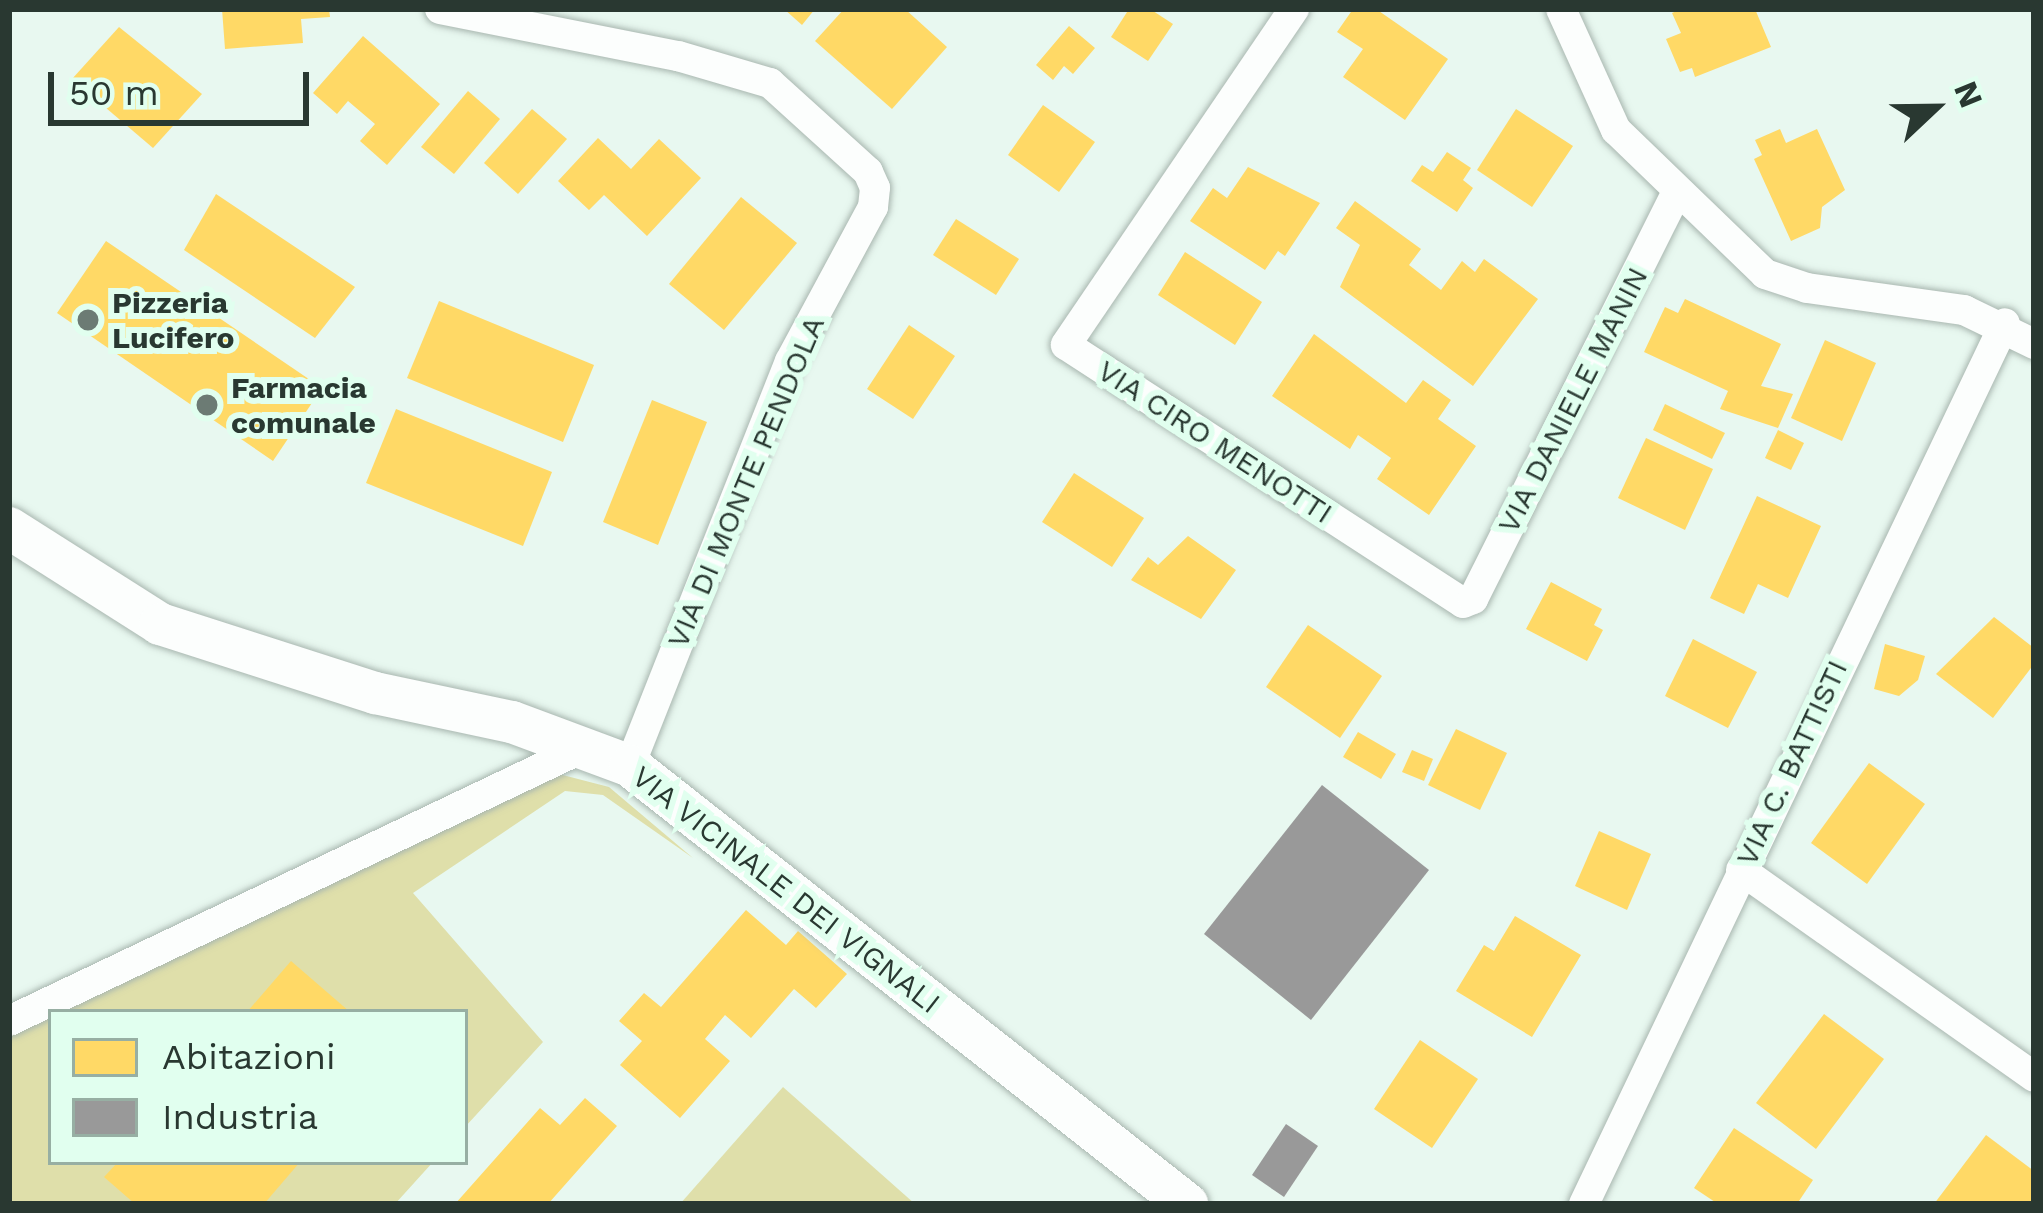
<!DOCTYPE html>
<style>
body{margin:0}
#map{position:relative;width:2043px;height:1213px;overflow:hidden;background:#e8f8f0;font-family:"Work Sans",sans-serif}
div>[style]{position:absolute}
.green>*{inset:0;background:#dfdfaa}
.homes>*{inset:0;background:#ffd966}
.industry>*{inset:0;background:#999}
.roads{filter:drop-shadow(0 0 3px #a9b7b0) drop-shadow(0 0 3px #a9b7b0)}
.street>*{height:30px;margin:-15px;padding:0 15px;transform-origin:15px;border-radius:15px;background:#fcfefd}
.secondary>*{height:42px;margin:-21px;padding:0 21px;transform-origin:21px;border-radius:21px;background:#fcfefd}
.dots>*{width:33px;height:33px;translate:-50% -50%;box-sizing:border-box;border:6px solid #e1ffef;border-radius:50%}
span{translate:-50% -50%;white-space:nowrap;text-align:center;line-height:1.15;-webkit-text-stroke:12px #e1ffef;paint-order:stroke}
.poi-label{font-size:30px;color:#293831;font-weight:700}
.left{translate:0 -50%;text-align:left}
.street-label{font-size:30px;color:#293831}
.frame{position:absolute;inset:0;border:12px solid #293831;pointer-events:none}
.legend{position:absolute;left:48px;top:1009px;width:420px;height:156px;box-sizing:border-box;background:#e1ffef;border:3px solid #97afa3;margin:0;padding:15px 21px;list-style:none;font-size:36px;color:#293831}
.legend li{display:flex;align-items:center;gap:24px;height:60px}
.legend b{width:60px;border:3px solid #97afa3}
.north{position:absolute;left:1875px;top:48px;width:120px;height:120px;-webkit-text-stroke:9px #e1ffef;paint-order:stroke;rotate:68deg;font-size:33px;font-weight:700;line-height:48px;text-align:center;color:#293831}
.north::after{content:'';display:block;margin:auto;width:42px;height:54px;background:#293831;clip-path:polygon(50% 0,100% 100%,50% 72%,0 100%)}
.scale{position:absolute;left:48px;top:72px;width:261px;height:54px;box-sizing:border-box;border:6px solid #293831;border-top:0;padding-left:15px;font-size:36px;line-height:42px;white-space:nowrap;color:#293831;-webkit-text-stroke:9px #e1ffef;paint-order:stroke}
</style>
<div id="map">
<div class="green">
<i style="clip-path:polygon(551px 772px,609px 787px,693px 858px,603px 795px,565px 791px,413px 893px,543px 1042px,465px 1127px,465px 1012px,56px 1012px)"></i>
<i style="clip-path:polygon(51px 1014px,51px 1162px,433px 1162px,395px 1204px,9px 1204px,9px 1036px)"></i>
<i style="clip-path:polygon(783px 1087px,915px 1204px,680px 1204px)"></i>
</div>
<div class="homes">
<i style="clip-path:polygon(222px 9px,329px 9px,330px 17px,301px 19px,303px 43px,225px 49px)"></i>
<i style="clip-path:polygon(784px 9px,815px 9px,802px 25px)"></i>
<i style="clip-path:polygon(844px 9px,905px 9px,947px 47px,892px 109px,815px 41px)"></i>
<i style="clip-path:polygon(1129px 9px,1150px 9px,1173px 24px,1148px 61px,1111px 37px)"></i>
<i style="clip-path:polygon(1353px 9px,1376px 9px,1448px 59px,1405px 120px,1343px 77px,1363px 49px,1337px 32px)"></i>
<i style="clip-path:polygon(1681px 9px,1755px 9px,1771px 47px,1695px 77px,1692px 68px,1680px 72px,1666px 39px,1681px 33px,1672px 13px)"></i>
<i style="clip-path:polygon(1069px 26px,1095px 48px,1073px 74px,1064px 66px,1053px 80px,1036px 65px)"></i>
<i style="clip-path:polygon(119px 27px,202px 94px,153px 148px,72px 79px)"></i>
<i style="clip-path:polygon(363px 36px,440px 104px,387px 165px,360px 141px,375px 124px,348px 101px,337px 114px,313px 93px)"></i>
<i style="clip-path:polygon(468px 91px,500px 119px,454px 174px,421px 147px)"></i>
<i style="clip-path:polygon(1043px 105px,1095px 142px,1059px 192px,1008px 155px)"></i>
<i style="clip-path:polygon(532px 109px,567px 139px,518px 194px,484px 163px)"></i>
<i style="clip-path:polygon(1516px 109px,1573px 146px,1532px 207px,1477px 170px)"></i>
<i style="clip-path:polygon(1780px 129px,1786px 143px,1817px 129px,1845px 190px,1822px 207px,1820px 228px,1791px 241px,1754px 159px,1762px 155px,1755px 140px)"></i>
<i style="clip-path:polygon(598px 138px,631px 169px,659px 139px,701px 178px,647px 236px,604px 195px,589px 210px,558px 181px)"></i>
<i style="clip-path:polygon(1447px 152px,1471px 168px,1463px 180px,1473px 188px,1457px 212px,1411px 181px,1422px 165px,1433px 172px)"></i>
<i style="clip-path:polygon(1248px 167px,1320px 203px,1285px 256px,1278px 251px,1265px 270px,1190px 221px,1213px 188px,1227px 198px)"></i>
<i style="clip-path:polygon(216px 194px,355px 287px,315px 338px,184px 250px)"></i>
<i style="clip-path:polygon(741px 197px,797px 243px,724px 330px,669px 284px)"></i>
<i style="clip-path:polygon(1355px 201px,1421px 249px,1409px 265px,1441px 290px,1462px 261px,1475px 272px,1484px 259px,1538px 299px,1473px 386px,1340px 287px,1360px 245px,1336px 228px)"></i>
<i style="clip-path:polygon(956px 219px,1019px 259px,996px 295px,933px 255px)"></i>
<i style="clip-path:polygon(106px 241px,322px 388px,273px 461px,57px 313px)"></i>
<i style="clip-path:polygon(1185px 252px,1262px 302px,1235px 345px,1158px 295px)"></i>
<i style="clip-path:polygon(1685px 299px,1781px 344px,1761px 386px,1793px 394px,1778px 428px,1720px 409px,1728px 391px,1644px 352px,1665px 307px,1678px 313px)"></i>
<i style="clip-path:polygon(439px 301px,594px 365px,563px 442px,407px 378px)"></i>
<i style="clip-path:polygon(909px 325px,955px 356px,913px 419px,867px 389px)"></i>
<i style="clip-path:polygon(1314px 334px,1406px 403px,1423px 380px,1451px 400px,1438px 419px,1476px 446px,1429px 515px,1377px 479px,1391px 458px,1358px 435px,1350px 449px,1272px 396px)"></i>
<i style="clip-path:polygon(1825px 340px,1876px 363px,1842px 441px,1791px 418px)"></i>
<i style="clip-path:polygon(652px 400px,707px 422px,658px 545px,603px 522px)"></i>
<i style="clip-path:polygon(1665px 404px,1725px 433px,1712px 459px,1653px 430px)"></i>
<i style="clip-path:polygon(396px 409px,552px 472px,523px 546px,366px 483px)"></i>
<i style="clip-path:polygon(1778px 430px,1804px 443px,1791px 470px,1765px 458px)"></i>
<i style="clip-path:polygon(1646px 438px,1713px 469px,1685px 530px,1618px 498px)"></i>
<i style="clip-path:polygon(1074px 473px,1144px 518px,1112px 567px,1042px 522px)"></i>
<i style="clip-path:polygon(1757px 496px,1821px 526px,1788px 598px,1758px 584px,1744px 614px,1710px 598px)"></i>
<i style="clip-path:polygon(1188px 536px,1236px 570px,1201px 619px,1131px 580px,1148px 557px,1158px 565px)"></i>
<i style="clip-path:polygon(1551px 582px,1602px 609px,1594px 625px,1603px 630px,1587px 661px,1526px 629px)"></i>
<i style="clip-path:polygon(1994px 617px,2034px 648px,2034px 664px,1993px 718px,1936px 674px)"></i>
<i style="clip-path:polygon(1308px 625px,1382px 676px,1340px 738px,1266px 687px)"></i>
<i style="clip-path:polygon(1693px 639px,1757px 672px,1728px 728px,1665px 696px)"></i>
<i style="clip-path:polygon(1885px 644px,1925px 656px,1918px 680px,1899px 696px,1874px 689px)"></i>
<i style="clip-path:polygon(1456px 729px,1507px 753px,1480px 810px,1428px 785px)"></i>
<i style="clip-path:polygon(1358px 732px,1396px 754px,1381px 779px,1343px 757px)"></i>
<i style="clip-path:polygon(1412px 750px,1433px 759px,1424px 781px,1402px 772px)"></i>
<i style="clip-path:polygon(1869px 763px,1925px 804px,1867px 884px,1811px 843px)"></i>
<i style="clip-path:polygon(1599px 831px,1651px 854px,1627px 910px,1575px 886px)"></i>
<i style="clip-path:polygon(746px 910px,786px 945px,798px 931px,847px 974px,816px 1008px,794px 989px,751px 1038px,725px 1015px,705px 1039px,730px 1061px,680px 1118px,620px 1065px,642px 1041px,619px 1021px,644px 993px,661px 1007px)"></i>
<i style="clip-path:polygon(1515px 916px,1581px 955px,1532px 1037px,1456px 991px,1484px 945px,1494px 951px)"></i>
<i style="clip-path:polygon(291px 961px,350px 1012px,247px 1012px)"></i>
<i style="clip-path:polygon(1824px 1014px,1884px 1059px,1816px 1149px,1756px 1103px)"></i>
<i style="clip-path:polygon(1420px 1040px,1478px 1079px,1432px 1148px,1374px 1109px)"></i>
<i style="clip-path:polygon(585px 1098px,617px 1126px,548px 1204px,455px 1204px,540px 1108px,560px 1125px)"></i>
<i style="clip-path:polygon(1734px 1128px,1813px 1180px,1797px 1204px,1718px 1204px,1694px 1188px)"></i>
<i style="clip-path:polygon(1986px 1135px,2034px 1171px,2034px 1204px,1934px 1204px)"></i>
<i style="clip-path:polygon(118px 1162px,300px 1162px,264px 1204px,135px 1204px,104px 1177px)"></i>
</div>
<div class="industry">
<i style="clip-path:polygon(1322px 785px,1429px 870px,1311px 1020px,1204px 934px)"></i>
<i style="clip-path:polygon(1286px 1124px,1318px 1146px,1284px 1197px,1252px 1175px)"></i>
</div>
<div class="roads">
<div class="street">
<i style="left:440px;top:9px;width:243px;rotate:11.2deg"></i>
<i style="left:678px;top:56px;width:96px;rotate:16.4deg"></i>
<i style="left:770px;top:83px;width:132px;rotate:42.2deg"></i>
<i style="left:868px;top:172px;width:17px;rotate:66deg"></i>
<i style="left:875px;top:188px;width:19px;rotate:96deg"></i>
<i style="left:873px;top:207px;width:175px;rotate:118.3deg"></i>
<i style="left:790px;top:361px;width:435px;rotate:111.6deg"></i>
<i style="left:1294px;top:9px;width:406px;rotate:124.2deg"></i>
<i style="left:1066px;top:345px;width:473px;rotate:33deg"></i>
<i style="left:1463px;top:603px;width:11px;rotate:-22deg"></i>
<i style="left:1473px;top:599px;width:456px;rotate:-63.4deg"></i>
<i style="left:1561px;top:9px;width:133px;rotate:65.6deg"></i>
<i style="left:1616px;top:130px;width:207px;rotate:44deg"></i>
<i style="left:1765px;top:274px;width:44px;rotate:18.4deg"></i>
<i style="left:1807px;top:288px;width:159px;rotate:8deg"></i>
<i style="left:1964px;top:310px;width:78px;rotate:25.9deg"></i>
<i style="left:1741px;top:870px;width:359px;rotate:35.2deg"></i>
<i style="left:9px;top:1021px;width:636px;rotate:-25.44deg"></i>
<i style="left:1584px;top:1204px;width:976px;rotate:-64.46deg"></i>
</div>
<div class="secondary">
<i style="left:9px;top:528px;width:179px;rotate:32.4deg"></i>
<i style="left:160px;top:624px;width:226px;rotate:17.8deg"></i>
<i style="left:375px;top:693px;width:140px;rotate:12deg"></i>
<i style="left:512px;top:722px;width:126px;rotate:20.4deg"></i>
<i style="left:630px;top:766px;width:709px;rotate:38.18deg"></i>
</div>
</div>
<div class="dots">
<i style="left:88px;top:320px;background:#6c7b74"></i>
<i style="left:207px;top:405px;background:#6c7b74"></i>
</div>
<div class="poi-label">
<span class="left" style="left:112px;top:320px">Pizzeria<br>Lucifero</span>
<span class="left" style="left:231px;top:405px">Farmacia<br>comunale</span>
</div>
<div class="street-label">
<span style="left:1573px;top:400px;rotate:-63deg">VIA DANIELE MANIN</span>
<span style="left:1215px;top:442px;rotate:33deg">VIA CIRO MENOTTI</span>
<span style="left:746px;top:482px;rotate:-67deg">VIA DI MONTE PENDOLA</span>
<span style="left:1792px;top:763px;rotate:-65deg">VIA C. BATTISTI</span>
<span style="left:786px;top:890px;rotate:38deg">VIA VICINALE DEI VIGNALI</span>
</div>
<div class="frame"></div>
<ul class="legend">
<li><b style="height:33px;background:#ffd966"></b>Abitazioni</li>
<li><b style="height:33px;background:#999"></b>Industria</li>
</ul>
<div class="north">N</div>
<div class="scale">50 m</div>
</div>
